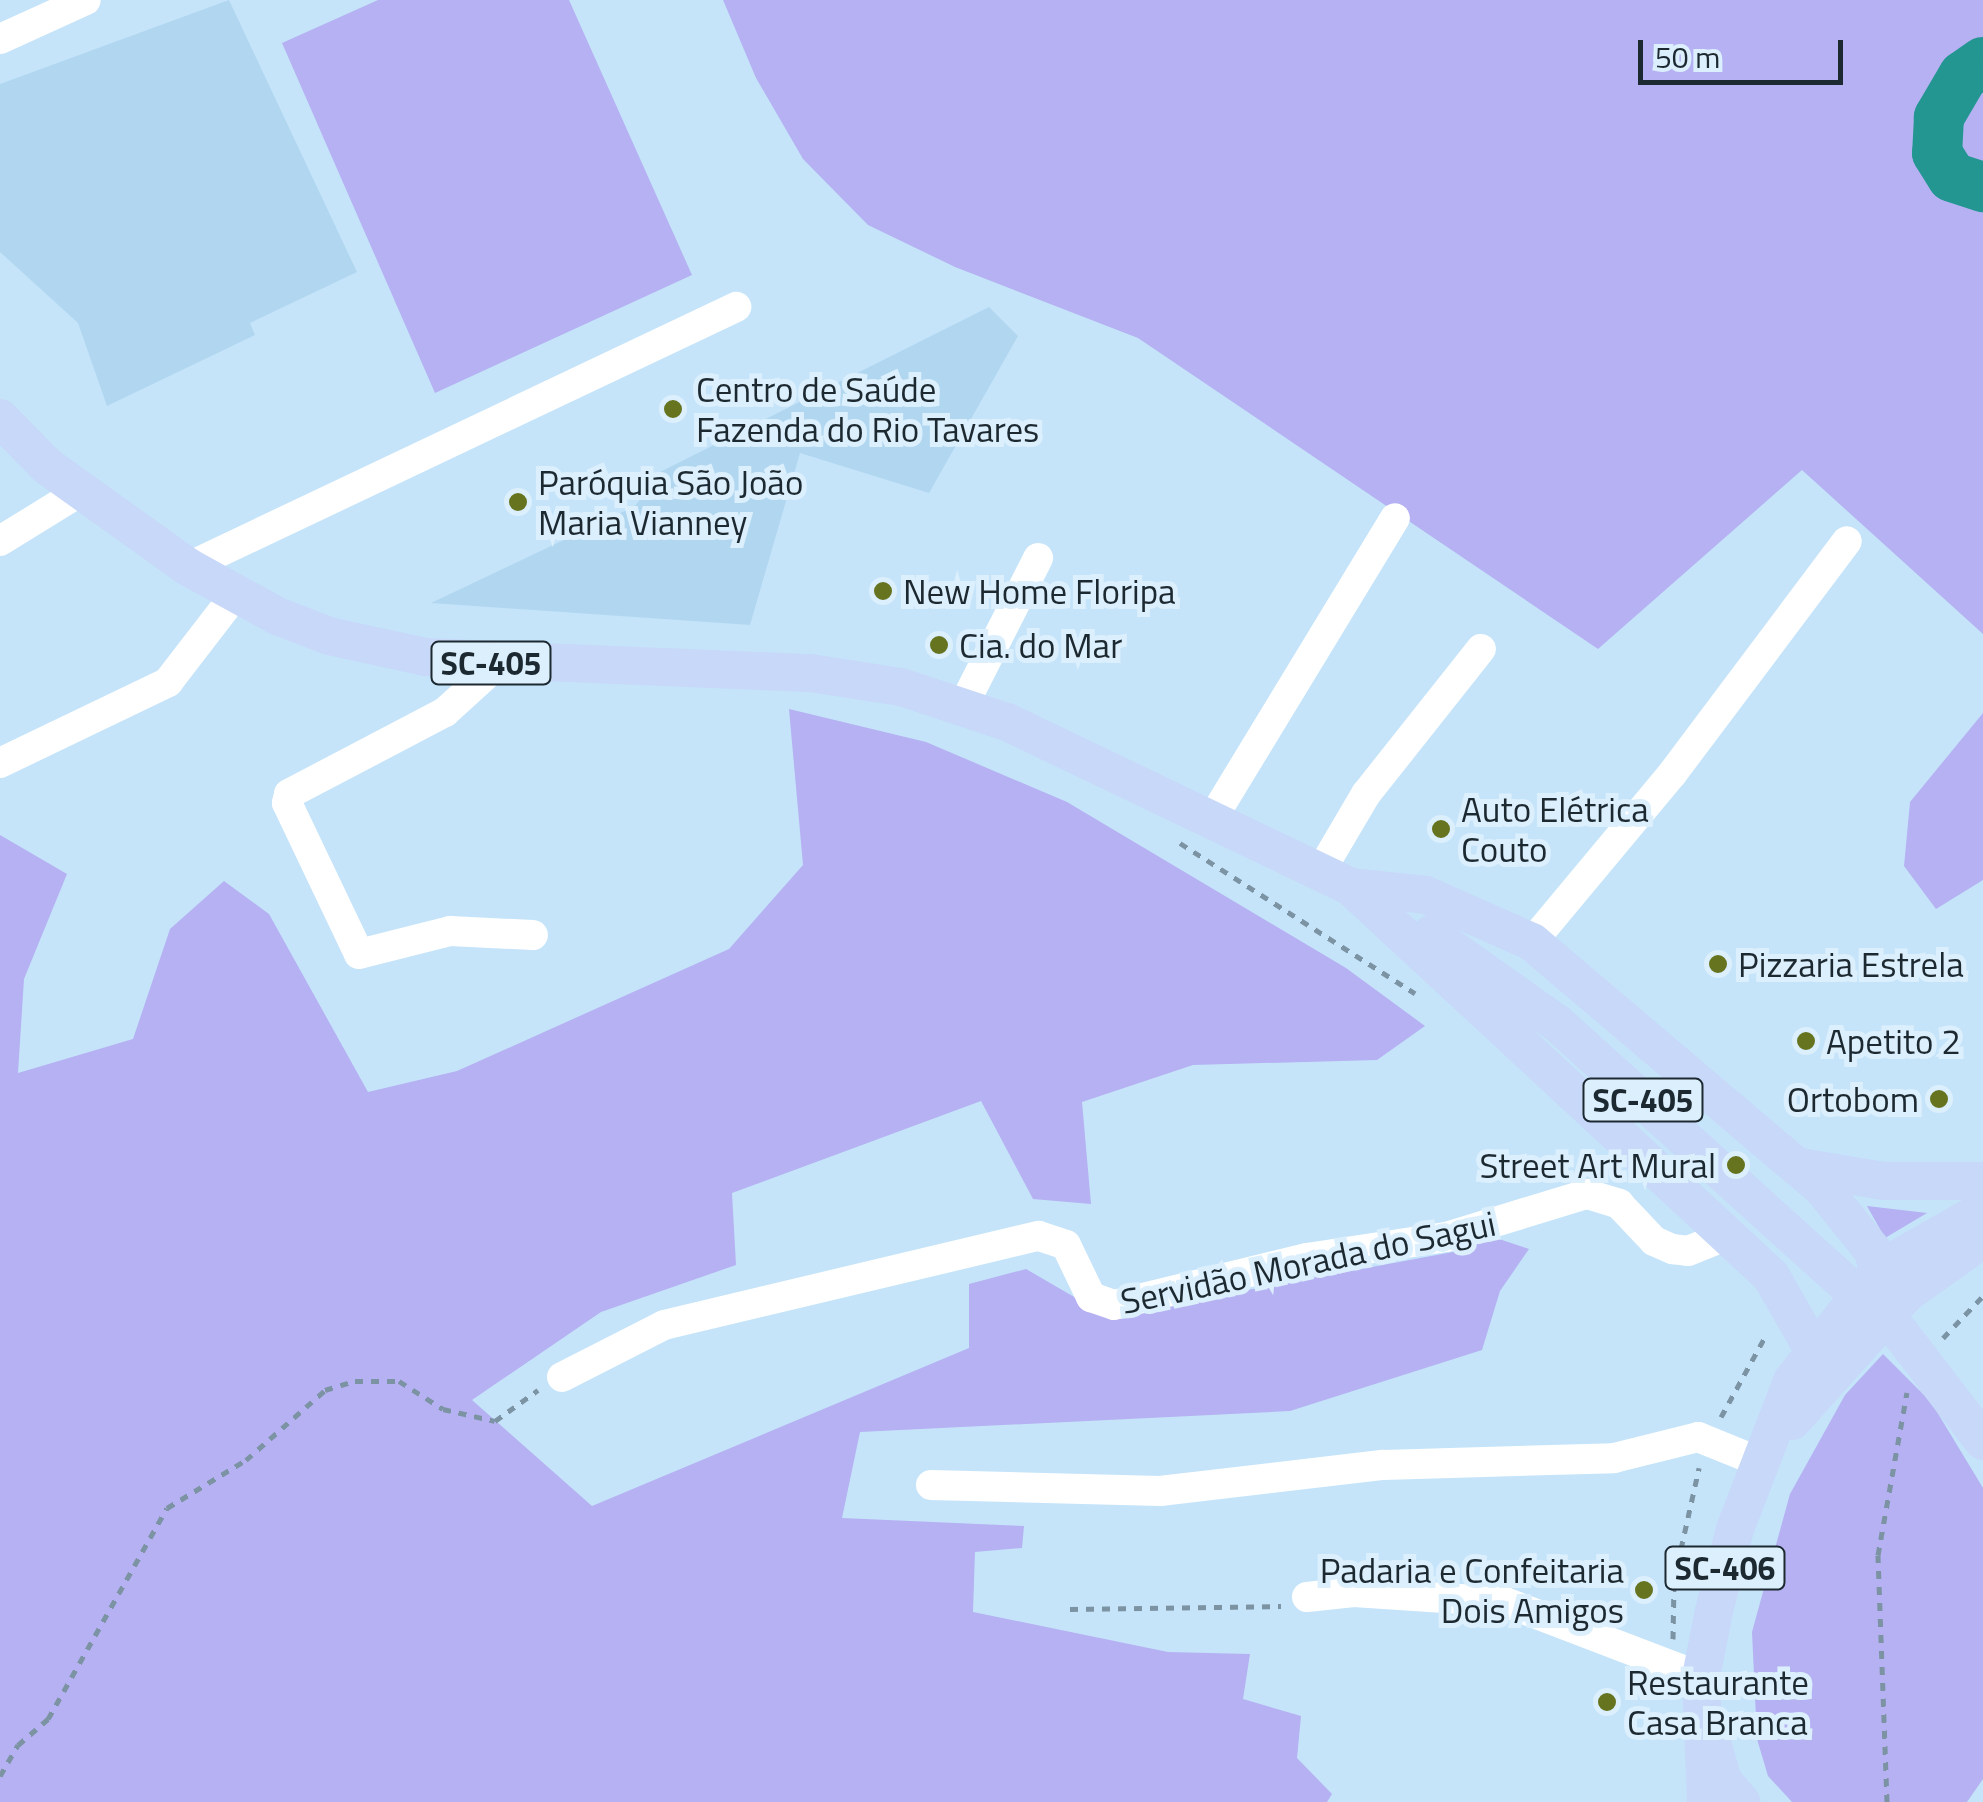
<!DOCTYPE html>
<meta charset="utf-8">
<style>
body{margin:0}
#map{position:relative;width:1983px;height:1802px;overflow:hidden;background:#c5e4fa;font-family:"Titillium Web",sans-serif}
div>[style]{position:absolute}
.built>*{inset:0;background:#b1d7f0}
.green>*{inset:0;background:#b5b1f2}
.river>*{height:50px;margin:-25px;padding:0 25px;transform-origin:25px;border-radius:25px;background:#249691}
.path>*{height:5px;margin-top:-2.5px;transform-origin:0;background:repeating-linear-gradient(90deg,#7c93a3 0 8px,transparent 0 16px)}
.minor>*{height:30px;margin:-15px;padding:0 15px;transform-origin:15px;border-radius:15px;background:#fff}
.major>*{height:38px;margin:-19px;padding:0 19px;transform-origin:19px;border-radius:19px;background:#c7d8f8}
.dots>*{width:28px;height:28px;translate:-50% -50%;box-sizing:border-box;border:5px solid #dceffd;border-radius:50%}
span{translate:-50% -50%;white-space:nowrap;text-align:center;line-height:1.15;-webkit-text-stroke:10px #dceffd;paint-order:stroke}
.shield-label span{padding:2px 8px;background:#dceffd;border:2px solid;border-radius:8px;-webkit-text-stroke-width:0}
.shield-label{font-size:32px;color:#1d2931;font-weight:700}
.poi-label{font-size:35px;color:#1d2931}
.left{translate:0 -50%;text-align:left}
.right{translate:-100% -50%;text-align:right}
.street-label{font-size:35px;color:#1d2931}
.scale{position:absolute;left:1638px;top:40px;width:205px;height:45px;box-sizing:border-box;border:5px solid #1d2931;border-top:0;padding-left:12px;font-size:30px;line-height:35px;white-space:nowrap;color:#1d2931;-webkit-text-stroke:8px #dceffd;paint-order:stroke}
</style>
<div id="map">
<div class="built">
<i style="clip-path:polygon(229px 0,357px 272px,250px 323px,255px 335px,107px 406px,78px 323px,0 252px,0 84px)"></i>
<i style="clip-path:polygon(989px 307px,1018px 336px,929px 493px,800px 453px,750px 625px,431px 603px,635px 506px,660px 472px)"></i>
</div>
<div class="green">
<i style="clip-path:polygon(378px 0,569px 0,692px 275px,435px 393px,282px 43px)"></i>
<i style="clip-path:polygon(723px 0,1983px 0,1983px 634px,1802px 470px,1598px 649px,1138px 338px,955px 267px,868px 225px,803px 159px,756px 78px)"></i>
<i style="clip-path:polygon(789px 709px,926px 742px,1067px 802px,1346px 968px,1425px 1026px,1377px 1060px,1193px 1065px,1082px 1102px,1091px 1204px,1033px 1199px,981px 1101px,732px 1193px,736px 1265px,601px 1312px,472px 1400px,592px 1506px,969px 1348px,969px 1284px,1026px 1269px,1107px 1316px,1453px 1252px,1496px 1238px,1529px 1249px,1500px 1291px,1482px 1350px,1290px 1411px,860px 1432px,842px 1518px,1024px 1526px,1022px 1548px,975px 1552px,973px 1612px,1168px 1652px,1250px 1654px,1243px 1699px,1301px 1716px,1297px 1758px,1332px 1794px,1327px 1802px,0 1802px,0 835px,67px 874px,24px 979px,18px 1073px,133px 1039px,170px 929px,224px 881px,269px 914px,368px 1092px,457px 1071px,729px 949px,803px 865px)"></i>
<i style="clip-path:polygon(1983px 713px,1983px 880px,1936px 909px,1904px 866px,1910px 802px)"></i>
<i style="clip-path:polygon(1867px 1206px,1927px 1213px,1885px 1238px)"></i>
<i style="clip-path:polygon(1883px 1354px,1931px 1402px,1983px 1488px,1983px 1779px,1967px 1802px,1792px 1802px,1768px 1776px,1757px 1739px,1752px 1632px,1790px 1494px,1845px 1395px)"></i>
</div>
<div class="river">
<i style="left:1983px;top:62px;width:24px;rotate:145deg"></i>
<i style="left:1963px;top:76px;width:48px;rotate:120.3deg"></i>
<i style="left:1939px;top:117px;width:36px;rotate:93deg"></i>
<i style="left:1937px;top:153px;width:28px;rotate:58deg"></i>
<i style="left:1952px;top:177px;width:33px;rotate:18deg"></i>
</div>
<div class="path">
<i style="left:1180px;top:843px;width:279px;rotate:32.6deg"></i>
<i style="left:1943px;top:1338px;width:58px;rotate:-46.4deg"></i>
<i style="left:1721px;top:1417px;width:94px;rotate:-61.2deg"></i>
<i style="left:1070px;top:1609px;width:211px;rotate:-0.8deg"></i>
<i style="left:1673px;top:1639px;width:59px;rotate:-89deg"></i>
<i style="left:1674px;top:1580px;width:115px;rotate:-77.4deg"></i>
<i style="left:0;top:1776px;width:36px;rotate:-60deg"></i>
<i style="left:18px;top:1745px;width:40px;rotate:-41deg"></i>
<i style="left:48px;top:1719px;width:242px;rotate:-60.6deg"></i>
<i style="left:167px;top:1508px;width:92px;rotate:-31.3deg"></i>
<i style="left:246px;top:1460px;width:106px;rotate:-41.5deg"></i>
<i style="left:325px;top:1390px;width:31px;rotate:-17deg"></i>
<i style="left:355px;top:1381px;width:44px"></i>
<i style="left:399px;top:1381px;width:52px;rotate:32.5deg"></i>
<i style="left:443px;top:1409px;width:53px;rotate:13deg"></i>
<i style="left:495px;top:1421px;width:53px;rotate:-35.8deg"></i>
<i style="left:1887px;top:1802px;width:247px;rotate:-92.1deg"></i>
<i style="left:1878px;top:1555px;width:165px;rotate:-79.9deg"></i>
</div>
<div class="minor">
<i style="left:0;top:39px;width:94px;rotate:-24.4deg"></i>
<i style="left:0;top:541px;width:95px;rotate:-31.7deg"></i>
<i style="left:188px;top:567px;width:607px;rotate:-25.38deg"></i>
<i style="left:499px;top:663px;width:73px;rotate:137.8deg"></i>
<i style="left:445px;top:712px;width:176px;rotate:152.3deg"></i>
<i style="left:289px;top:794px;width:9px;rotate:103deg"></i>
<i style="left:287px;top:803px;width:167px;rotate:64.5deg"></i>
<i style="left:359px;top:954px;width:94px;rotate:-14.2deg"></i>
<i style="left:450px;top:931px;width:83px;rotate:2.8deg"></i>
<i style="left:963px;top:706px;width:166px;rotate:-63.1deg"></i>
<i style="left:0;top:763px;width:187px;rotate:-25.7deg"></i>
<i style="left:168px;top:682px;width:110px;rotate:-52.4deg"></i>
<i style="left:1212px;top:819px;width:352px;rotate:-58.7deg"></i>
<i style="left:1320px;top:872px;width:91px;rotate:-59.5deg"></i>
<i style="left:1366px;top:794px;width:185px;rotate:-51.6deg"></i>
<i style="left:1532px;top:942px;width:219px;rotate:-50.2deg"></i>
<i style="left:1672px;top:774px;width:291px;rotate:-53.1deg"></i>
<i style="left:562px;top:1377px;width:114px;rotate:-27deg"></i>
<i style="left:664px;top:1325px;width:385px;rotate:-13.4deg"></i>
<i style="left:1039px;top:1236px;width:28px;rotate:18deg"></i>
<i style="left:1066px;top:1245px;width:58px;rotate:64.3deg"></i>
<i style="left:1091px;top:1297px;width:24px;rotate:19deg"></i>
<i style="left:1114px;top:1305px;width:199px;rotate:-13.7deg"></i>
<i style="left:1307px;top:1258px;width:141px;rotate:-8.6deg"></i>
<i style="left:1446px;top:1237px;width:147px;rotate:-17deg"></i>
<i style="left:1587px;top:1194px;width:34px;rotate:17deg"></i>
<i style="left:1619px;top:1204px;width:51px;rotate:46.6deg"></i>
<i style="left:1654px;top:1241px;width:20px;rotate:24deg"></i>
<i style="left:1672px;top:1249px;width:16px;rotate:7deg"></i>
<i style="left:1688px;top:1251px;width:43px;rotate:-21.8deg"></i>
<i style="left:931px;top:1485px;width:229px;rotate:1.5deg"></i>
<i style="left:1160px;top:1491px;width:225px;rotate:-6.7deg"></i>
<i style="left:1383px;top:1465px;width:231px;rotate:-1.7deg"></i>
<i style="left:1614px;top:1458px;width:87px;rotate:-14deg"></i>
<i style="left:1698px;top:1437px;width:67px;rotate:22deg"></i>
<i style="left:1307px;top:1597px;width:47px;rotate:-6.1deg"></i>
<i style="left:1354px;top:1592px;width:151px;rotate:3.8deg"></i>
<i style="left:1505px;top:1602px;width:210px;rotate:20.9deg"></i>
</div>
<div class="major">
<i style="left:0;top:418px;width:67px;rotate:45.6deg"></i>
<i style="left:47px;top:466px;width:173px;rotate:35.6deg"></i>
<i style="left:188px;top:567px;width:102px;rotate:28.8deg"></i>
<i style="left:277px;top:616px;width:56px;rotate:21deg"></i>
<i style="left:329px;top:636px;width:98px;rotate:12.3deg"></i>
<i style="left:425px;top:657px;width:385px;rotate:2.4deg"></i>
<i style="left:810px;top:673px;width:92px;rotate:8.7deg"></i>
<i style="left:901px;top:687px;width:112px;rotate:18.3deg"></i>
<i style="left:1007px;top:722px;width:382px;rotate:25.6deg"></i>
<i style="left:1351px;top:887px;width:572px;rotate:42.81deg"></i>
<i style="left:1771px;top:1276px;width:83px;rotate:60.3deg"></i>
<i style="left:1351px;top:887px;width:75px;rotate:6.1deg"></i>
<i style="left:1426px;top:895px;width:116px;rotate:23.9deg"></i>
<i style="left:1532px;top:942px;width:382px;rotate:40.3deg"></i>
<i style="left:1823px;top:1189px;width:80px;rotate:51.1deg"></i>
<i style="left:1873px;top:1251px;width:64px;rotate:76.4deg"></i>
<i style="left:1431px;top:934px;width:156px;rotate:35.3deg"></i>
<i style="left:1558px;top:1024px;width:462px;rotate:42.1deg"></i>
<i style="left:1901px;top:1334px;width:135px;rotate:52.5deg"></i>
<i style="left:1800px;top:1167px;width:85px;rotate:9.5deg"></i>
<i style="left:1884px;top:1181px;width:99px"></i>
<i style="left:1792px;top:1421px;width:172px;rotate:-48.1deg"></i>
<i style="left:1907px;top:1293px;width:93px;rotate:-35.4deg"></i>
<i style="left:1713px;top:1746px;width:36px;rotate:74deg"></i>
<i style="left:1723px;top:1781px;width:28px;rotate:49deg"></i>
<i style="left:1706px;top:1802px;width:125px;rotate:-92.3deg"></i>
<i style="left:1701px;top:1677px;width:67px;rotate:-78.9deg"></i>
<i style="left:1714px;top:1611px;width:85px;rotate:-75.6deg"></i>
<i style="left:1735px;top:1529px;width:159px;rotate:-68.9deg"></i>
<i style="left:1792px;top:1381px;width:144px;rotate:-51.8deg"></i>
<i style="left:1881px;top:1268px;width:117px;rotate:-29.6deg"></i>
</div>
<div class="dots">
<i style="left:673px;top:409px;background:#66731f"></i>
<i style="left:518px;top:502px;background:#66731f"></i>
<i style="left:883px;top:591px;background:#66731f"></i>
<i style="left:939px;top:645px;background:#66731f"></i>
<i style="left:1441px;top:829px;background:#66731f"></i>
<i style="left:1718px;top:964px;background:#66731f"></i>
<i style="left:1806px;top:1041px;background:#66731f"></i>
<i style="left:1939px;top:1099px;background:#66731f"></i>
<i style="left:1736px;top:1165px;background:#66731f"></i>
<i style="left:1644px;top:1590px;background:#66731f"></i>
<i style="left:1607px;top:1702px;background:#66731f"></i>
</div>
<div class="shield-label">
<span style="left:491px;top:663px">SC-405</span>
<span style="left:1643px;top:1100px">SC-405</span>
<span style="left:1725px;top:1568px">SC-406</span>
</div>
<div class="poi-label">
<span class="left" style="left:696px;top:409px">Centro de Saúde<br>Fazenda do Rio Tavares</span>
<span class="left" style="left:538px;top:502px">Paróquia São João<br>Maria Vianney</span>
<span class="left" style="left:903px;top:591px">New Home Floripa</span>
<span class="left" style="left:959px;top:645px">Cia. do Mar</span>
<span class="left" style="left:1461px;top:829px">Auto Elétrica<br>Couto</span>
<span class="left" style="left:1738px;top:964px">Pizzaria Estrela</span>
<span class="left" style="left:1826px;top:1041px">Apetito 2</span>
<span class="right" style="left:1919px;top:1099px">Ortobom</span>
<span class="right" style="left:1716px;top:1165px">Street Art Mural</span>
<span class="right" style="left:1624px;top:1590px">Padaria e Confeitaria<br>Dois Amigos</span>
<span class="left" style="left:1627px;top:1702px">Restaurante<br>Casa Branca</span>
</div>
<div class="street-label">
<span style="left:1308px;top:1262px;rotate:-12deg">Servidão Morada do Sagui</span>
</div>
<div class="scale">50 m</div>
</div>
